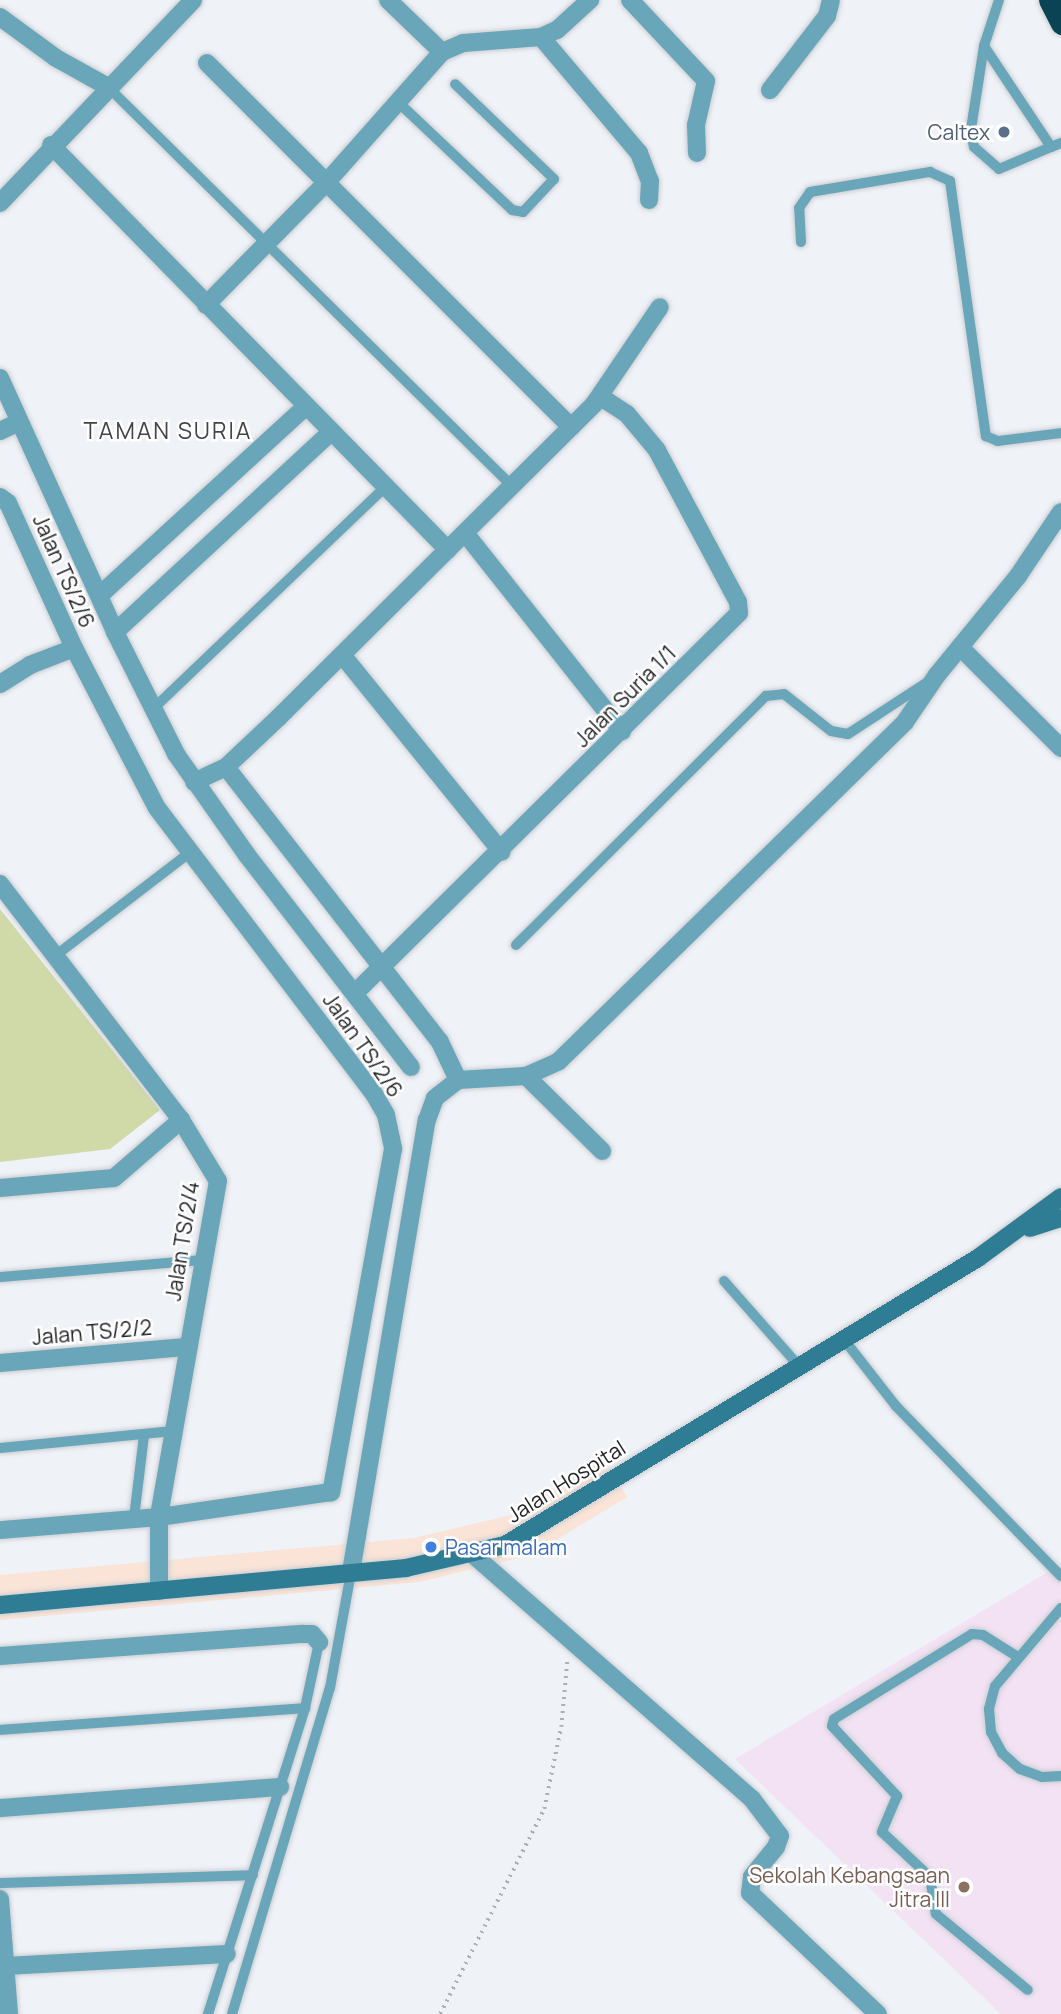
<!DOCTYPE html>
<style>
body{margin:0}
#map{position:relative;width:1061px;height:2014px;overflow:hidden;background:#eff2f7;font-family:Manrope,sans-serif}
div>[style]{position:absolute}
.commercial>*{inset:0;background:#fae3d7}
.education>*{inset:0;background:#f2e2f4}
.green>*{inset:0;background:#d0d9a8}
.path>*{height:3.5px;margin-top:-1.75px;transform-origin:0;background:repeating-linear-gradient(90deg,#adafb3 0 2px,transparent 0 7px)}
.roads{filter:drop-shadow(0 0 2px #cacdd1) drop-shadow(0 0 2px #cacdd1)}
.lane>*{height:10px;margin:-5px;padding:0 5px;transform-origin:5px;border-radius:5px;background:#69a6ba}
.street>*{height:18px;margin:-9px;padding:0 9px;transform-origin:9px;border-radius:9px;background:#69a6ba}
.secondary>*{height:18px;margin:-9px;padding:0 9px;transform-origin:9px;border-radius:9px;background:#2e7d94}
.highway>*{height:21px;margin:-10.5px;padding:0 10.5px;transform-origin:10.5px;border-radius:10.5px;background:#0a4454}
.dots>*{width:19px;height:19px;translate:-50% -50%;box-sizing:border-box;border:4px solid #fff;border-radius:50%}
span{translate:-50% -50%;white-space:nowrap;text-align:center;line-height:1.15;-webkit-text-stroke:5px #fff;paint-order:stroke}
.service-label{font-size:21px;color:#4e5e75}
.right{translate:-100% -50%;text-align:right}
.street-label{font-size:21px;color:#212224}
.shop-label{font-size:21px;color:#366cbe}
.left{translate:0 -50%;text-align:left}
.education-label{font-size:21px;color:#785e54}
.neighbourhood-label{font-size:23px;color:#424448;letter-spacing:2px}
</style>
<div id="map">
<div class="commercial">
<i style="clip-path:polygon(604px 1458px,627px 1497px,531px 1555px,420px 1582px,0 1620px,0 1575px,414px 1538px,511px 1515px)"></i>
</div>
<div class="education">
<i style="clip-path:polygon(1061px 1564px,1061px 2014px,1001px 2014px,735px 1759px)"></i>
</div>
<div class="green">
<i style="clip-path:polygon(0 909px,160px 1110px,110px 1149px,0 1162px)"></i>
</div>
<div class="path">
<i style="left:440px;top:2014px;width:230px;rotate:-63.1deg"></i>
<i style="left:544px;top:1809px;width:84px;rotate:-78.3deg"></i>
<i style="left:561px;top:1727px;width:65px;rotate:-84.7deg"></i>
</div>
<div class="roads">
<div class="lane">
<i style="left:999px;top:0;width:48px;rotate:108.1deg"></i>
<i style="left:984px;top:46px;width:121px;rotate:56.4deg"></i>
<i style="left:1051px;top:147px;width:11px;rotate:-22deg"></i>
<i style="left:984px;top:46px;width:84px;rotate:98.9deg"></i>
<i style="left:971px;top:129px;width:18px;rotate:81deg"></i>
<i style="left:974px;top:147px;width:33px;rotate:41deg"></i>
<i style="left:999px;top:169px;width:56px;rotate:-22.9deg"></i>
<i style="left:108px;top:87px;width:568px;rotate:44.64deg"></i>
<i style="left:399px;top:103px;width:156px;rotate:43.4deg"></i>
<i style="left:512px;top:210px;width:11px;rotate:10deg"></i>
<i style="left:523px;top:212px;width:45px;rotate:-46.8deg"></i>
<i style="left:554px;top:179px;width:137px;rotate:-136.2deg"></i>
<i style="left:801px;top:242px;width:34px;rotate:-93deg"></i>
<i style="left:799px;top:208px;width:19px;rotate:-55deg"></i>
<i style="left:810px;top:192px;width:122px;rotate:-9.5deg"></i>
<i style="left:930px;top:172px;width:22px;rotate:24deg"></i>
<i style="left:950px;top:181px;width:258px;rotate:82deg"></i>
<i style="left:986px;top:436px;width:13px;rotate:23deg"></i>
<i style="left:998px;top:441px;width:64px;rotate:-7.2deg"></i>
<i style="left:152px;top:710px;width:324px;rotate:-43.7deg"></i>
<i style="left:516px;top:945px;width:353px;rotate:-44.9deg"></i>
<i style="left:766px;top:696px;width:18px;rotate:-6deg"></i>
<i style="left:784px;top:694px;width:60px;rotate:38.2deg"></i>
<i style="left:831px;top:731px;width:17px;rotate:10deg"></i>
<i style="left:848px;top:734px;width:93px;rotate:-33.2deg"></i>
<i style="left:55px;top:956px;width:169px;rotate:-37.5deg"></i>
<i style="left:0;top:1277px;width:204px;rotate:-4.8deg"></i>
<i style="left:724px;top:1281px;width:112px;rotate:48.6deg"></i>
<i style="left:842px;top:1337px;width:88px;rotate:52deg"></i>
<i style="left:896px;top:1406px;width:237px;rotate:45.9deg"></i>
<i style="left:0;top:1448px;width:174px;rotate:-5.6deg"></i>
<i style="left:134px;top:1518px;width:84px;rotate:-83.1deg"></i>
<i style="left:1061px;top:1608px;width:102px;rotate:130.2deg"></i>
<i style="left:995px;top:1686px;width:24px;rotate:105deg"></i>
<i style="left:989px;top:1709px;width:23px;rotate:85deg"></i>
<i style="left:991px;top:1732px;width:24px;rotate:62deg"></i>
<i style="left:1002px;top:1753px;width:24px;rotate:42deg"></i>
<i style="left:1020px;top:1769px;width:23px;rotate:20deg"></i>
<i style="left:1042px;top:1777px;width:19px;rotate:-3deg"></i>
<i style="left:1018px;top:1657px;width:41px;rotate:-147.8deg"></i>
<i style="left:983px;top:1635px;width:11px;rotate:-175deg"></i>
<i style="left:972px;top:1634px;width:162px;rotate:148.4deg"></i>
<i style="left:834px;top:1719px;width:7px;rotate:106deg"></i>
<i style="left:832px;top:1726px;width:96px;rotate:47.1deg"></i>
<i style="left:897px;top:1796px;width:39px;rotate:113deg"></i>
<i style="left:882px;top:1832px;width:66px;rotate:43.2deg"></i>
<i style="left:930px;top:1877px;width:37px;rotate:81deg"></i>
<i style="left:936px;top:1914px;width:119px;rotate:39.6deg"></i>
<i style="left:0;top:1730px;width:306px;rotate:-4.1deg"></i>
<i style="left:0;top:1883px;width:253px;rotate:-1.8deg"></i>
<i style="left:208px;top:2014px;width:321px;rotate:-72.4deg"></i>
<i style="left:305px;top:1708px;width:67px;rotate:-78deg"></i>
<i style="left:232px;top:2014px;width:340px;rotate:-73.3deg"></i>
<i style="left:330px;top:1688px;width:118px;rotate:-79.7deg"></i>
</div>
<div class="street">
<i style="left:388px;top:0;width:75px;rotate:43.9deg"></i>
<i style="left:630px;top:0;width:111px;rotate:46.8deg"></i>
<i style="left:706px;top:81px;width:45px;rotate:102.8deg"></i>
<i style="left:696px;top:125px;width:28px;rotate:88deg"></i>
<i style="left:0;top:17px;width:69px;rotate:36.2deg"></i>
<i style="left:56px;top:58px;width:60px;rotate:29.1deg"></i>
<i style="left:541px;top:37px;width:152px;rotate:49.8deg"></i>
<i style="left:639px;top:153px;width:30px;rotate:69deg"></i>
<i style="left:650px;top:181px;width:19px;rotate:93deg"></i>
<i style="left:207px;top:63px;width:515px;rotate:45deg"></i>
<i style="left:770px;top:90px;width:93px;rotate:-52.4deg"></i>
<i style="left:827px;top:16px;width:16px;rotate:-76deg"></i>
<i style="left:51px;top:145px;width:567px;rotate:45.57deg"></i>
<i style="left:0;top:203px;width:280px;rotate:-46.4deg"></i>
<i style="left:206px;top:305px;width:171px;rotate:-45.5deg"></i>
<i style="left:326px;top:183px;width:175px;rotate:-48.5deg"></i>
<i style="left:442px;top:52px;width:23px;rotate:-23deg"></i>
<i style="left:463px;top:43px;width:78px;rotate:-4.4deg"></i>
<i style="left:541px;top:37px;width:17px;rotate:-24deg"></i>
<i style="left:557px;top:30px;width:45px;rotate:-42.3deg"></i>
<i style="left:0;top:378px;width:279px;rotate:65.6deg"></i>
<i style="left:115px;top:632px;width:136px;rotate:63.4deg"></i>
<i style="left:176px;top:754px;width:123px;rotate:54.9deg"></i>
<i style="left:247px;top:855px;width:268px;rotate:52.3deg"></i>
<i style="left:0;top:431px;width:21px;rotate:-25deg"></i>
<i style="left:0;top:497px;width:10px;rotate:37deg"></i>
<i style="left:8px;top:503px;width:159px;rotate:65.5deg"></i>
<i style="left:74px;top:648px;width:180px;rotate:62.6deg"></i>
<i style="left:157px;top:808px;width:359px;rotate:52.8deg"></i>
<i style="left:374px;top:1094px;width:24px;rotate:60deg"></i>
<i style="left:386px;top:1115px;width:35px;rotate:78deg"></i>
<i style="left:393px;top:1149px;width:349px;rotate:100.2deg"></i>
<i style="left:331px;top:1492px;width:174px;rotate:171.7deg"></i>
<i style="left:159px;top:1517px;width:160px;rotate:175.3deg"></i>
<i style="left:465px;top:533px;width:253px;rotate:51.6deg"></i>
<i style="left:100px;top:595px;width:280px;rotate:-42.5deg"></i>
<i style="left:115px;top:632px;width:294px;rotate:-42.8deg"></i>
<i style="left:960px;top:647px;width:143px;rotate:45deg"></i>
<i style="left:343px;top:656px;width:252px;rotate:51deg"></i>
<i style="left:0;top:684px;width:36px;rotate:-32deg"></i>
<i style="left:30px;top:665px;width:47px;rotate:-21.1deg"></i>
<i style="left:226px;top:767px;width:348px;rotate:52.1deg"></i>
<i style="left:440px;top:1042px;width:42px;rotate:64.7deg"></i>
<i style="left:194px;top:782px;width:35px;rotate:-25deg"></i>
<i style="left:226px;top:767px;width:73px;rotate:-43.3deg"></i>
<i style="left:279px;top:717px;width:444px;rotate:-44.8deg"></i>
<i style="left:594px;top:404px;width:117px;rotate:-55.8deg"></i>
<i style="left:0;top:884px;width:297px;rotate:52.5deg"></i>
<i style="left:181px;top:1120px;width:71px;rotate:58.8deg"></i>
<i style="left:218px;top:1181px;width:341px;rotate:100deg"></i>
<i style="left:159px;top:1517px;width:74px;rotate:90deg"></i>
<i style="left:355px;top:993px;width:540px;rotate:-44.7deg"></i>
<i style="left:739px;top:613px;width:11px;rotate:-95deg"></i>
<i style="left:738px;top:602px;width:172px;rotate:-118.1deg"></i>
<i style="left:657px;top:450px;width:47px;rotate:-129.8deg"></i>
<i style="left:627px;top:414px;width:31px;rotate:-147deg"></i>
<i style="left:526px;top:1076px;width:107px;rotate:44.6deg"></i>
<i style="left:0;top:1188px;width:114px;rotate:-5deg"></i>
<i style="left:114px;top:1178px;width:89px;rotate:-40.9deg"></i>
<i style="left:0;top:1363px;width:189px;rotate:-4.9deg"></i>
<i style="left:470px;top:1552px;width:375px;rotate:41.2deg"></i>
<i style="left:752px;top:1799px;width:46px;rotate:52.9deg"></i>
<i style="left:780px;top:1836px;width:12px;rotate:110deg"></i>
<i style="left:776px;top:1847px;width:38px;rotate:129deg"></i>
<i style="left:752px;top:1877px;width:16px;rotate:97deg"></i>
<i style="left:750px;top:1893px;width:176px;rotate:43.4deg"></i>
<i style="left:351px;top:1572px;width:458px;rotate:-80.5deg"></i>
<i style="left:427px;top:1120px;width:23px;rotate:-70deg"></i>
<i style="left:435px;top:1098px;width:29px;rotate:-38deg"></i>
<i style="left:458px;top:1080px;width:68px;rotate:-3.4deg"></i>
<i style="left:526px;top:1076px;width:36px;rotate:-24deg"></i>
<i style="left:559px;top:1061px;width:484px;rotate:-44.4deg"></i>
<i style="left:905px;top:722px;width:57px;rotate:-55.8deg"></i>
<i style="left:937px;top:675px;width:128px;rotate:-50.7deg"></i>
<i style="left:1018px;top:576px;width:77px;rotate:-56.1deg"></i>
<i style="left:0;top:1656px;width:304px;rotate:-4.2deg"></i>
<i style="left:303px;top:1634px;width:9px"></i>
<i style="left:312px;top:1634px;width:11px;rotate:49deg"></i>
<i style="left:0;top:1808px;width:281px;rotate:-4.3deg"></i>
<i style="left:0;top:1899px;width:115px;rotate:85.5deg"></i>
<i style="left:5px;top:1966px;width:222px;rotate:-3.1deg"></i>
</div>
<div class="secondary">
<i style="left:1030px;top:1228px;width:33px;rotate:-18deg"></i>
<i style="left:0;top:1605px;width:408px;rotate:-5.2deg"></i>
<i style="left:406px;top:1568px;width:102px;rotate:-13.1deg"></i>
<i style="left:505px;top:1545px;width:553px;rotate:-31.25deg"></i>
<i style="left:978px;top:1258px;width:103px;rotate:-36.3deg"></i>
</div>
<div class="highway">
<i style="left:1049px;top:0;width:27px;rotate:63deg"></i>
</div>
</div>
<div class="dots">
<i style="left:1004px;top:132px;background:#5c6f8a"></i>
<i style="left:431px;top:1547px;background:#3f7fe0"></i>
<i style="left:964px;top:1887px;background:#8d6e63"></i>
</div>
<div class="service-label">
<span class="right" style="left:990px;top:132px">Caltex</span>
</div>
<div class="street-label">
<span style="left:64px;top:571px;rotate:66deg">Jalan TS/2/6</span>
<span style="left:625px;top:696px;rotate:-45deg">Jalan Suria 1/1</span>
<span style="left:363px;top:1045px;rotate:55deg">Jalan TS/2/6</span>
<span style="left:182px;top:1241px;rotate:-81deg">Jalan TS/2/4</span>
<span style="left:92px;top:1332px;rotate:-5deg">Jalan TS/2/2</span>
<span style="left:566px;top:1481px;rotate:-32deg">Jalan Hospital</span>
</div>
<div class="shop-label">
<span class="left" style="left:445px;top:1547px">Pasar malam</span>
</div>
<div class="education-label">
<span class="right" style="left:950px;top:1887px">Sekolah Kebangsaan<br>Jitra III</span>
</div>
<div class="neighbourhood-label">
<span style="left:168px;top:430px">TAMAN SURIA</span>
</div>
</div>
